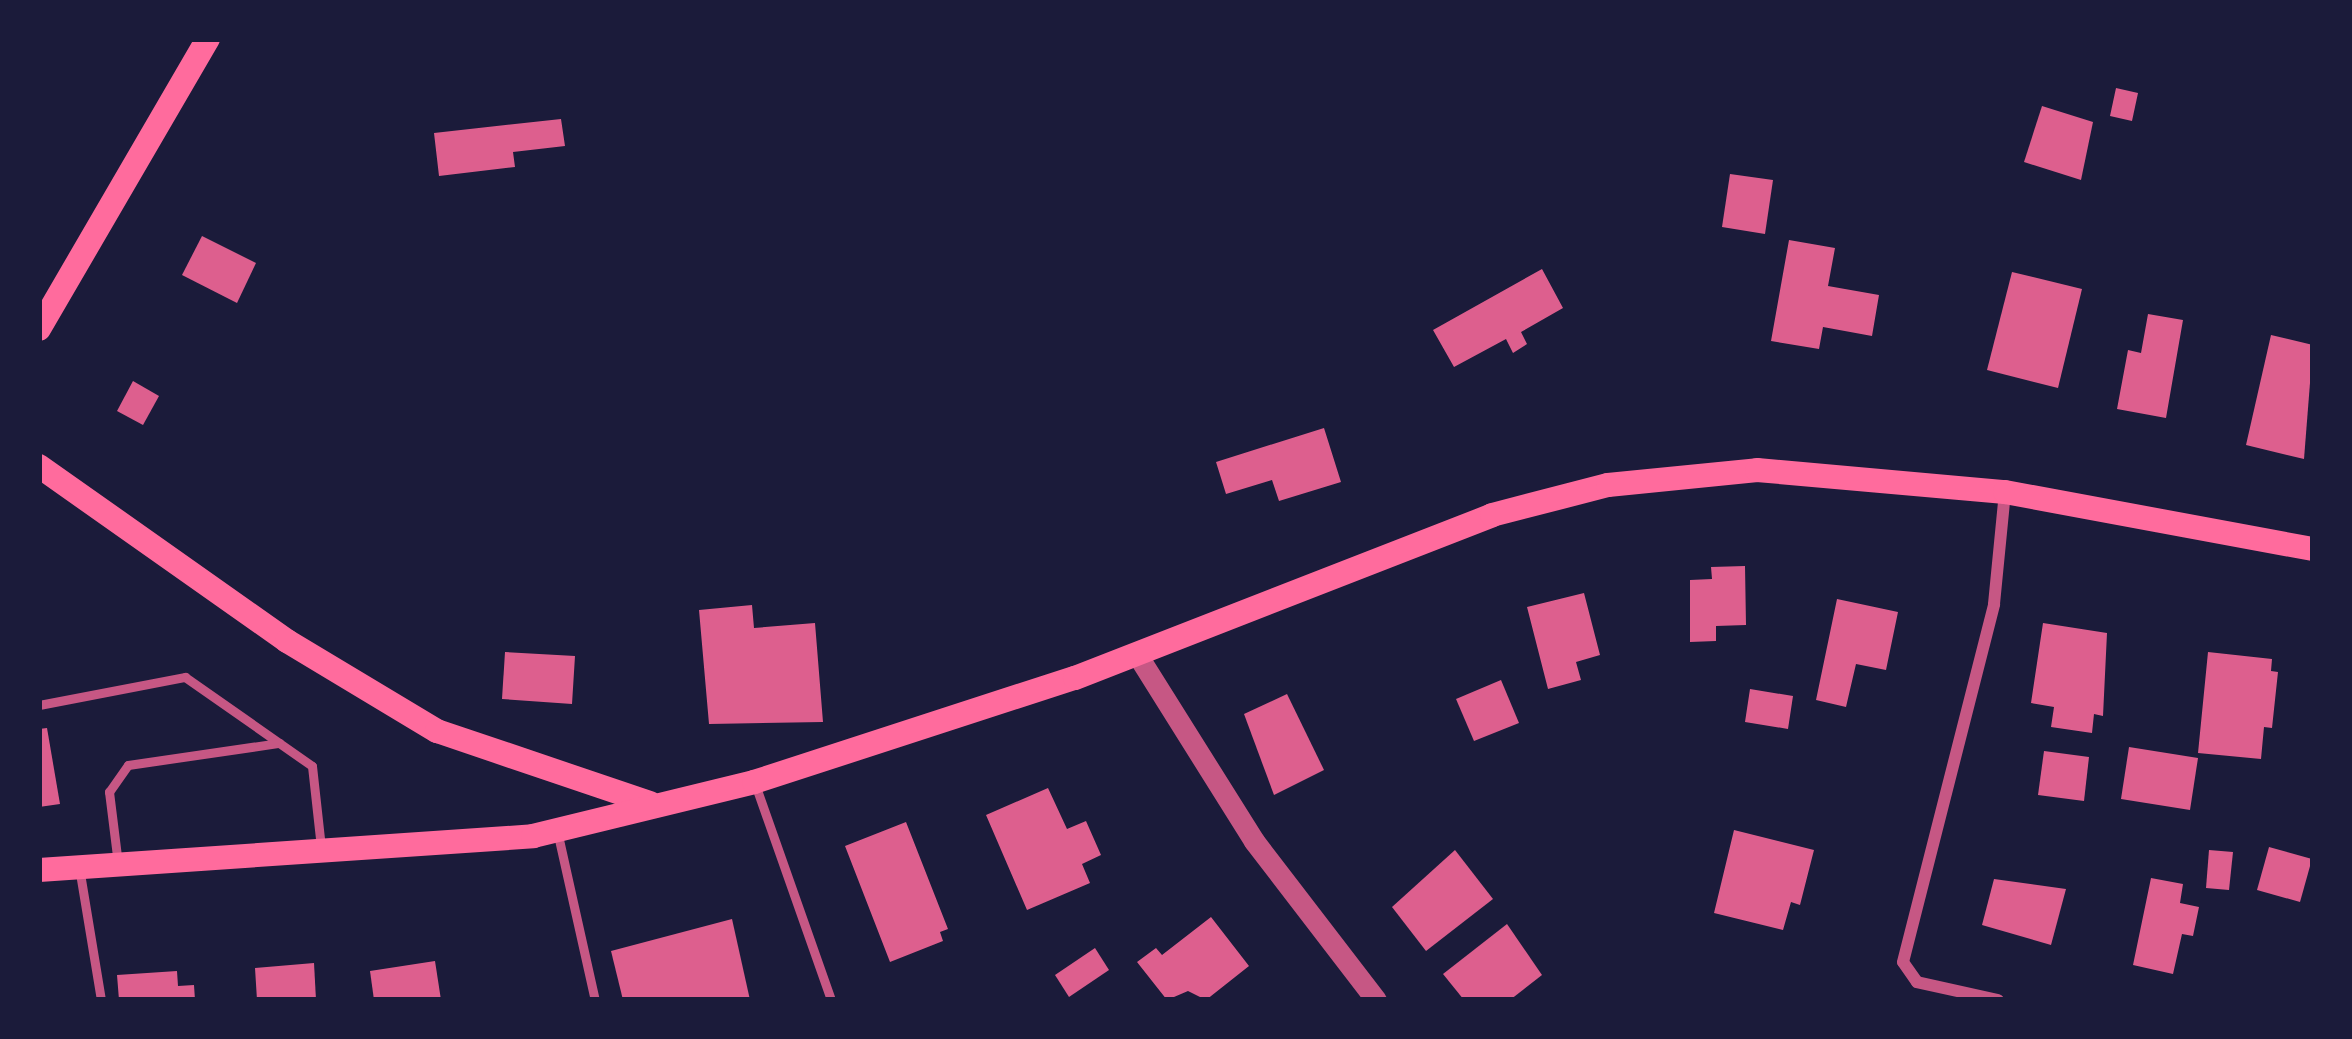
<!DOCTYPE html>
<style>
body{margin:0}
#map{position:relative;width:2352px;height:1039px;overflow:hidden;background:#1b1b3a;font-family:"IBM Plex Serif",serif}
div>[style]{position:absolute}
.building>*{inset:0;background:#dd5f8e}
.service>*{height:9px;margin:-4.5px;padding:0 4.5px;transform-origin:4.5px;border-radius:4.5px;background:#c65784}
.minor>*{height:12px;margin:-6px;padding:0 6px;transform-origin:6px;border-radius:6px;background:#c65784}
.tertiary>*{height:21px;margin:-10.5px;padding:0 10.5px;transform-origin:10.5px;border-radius:10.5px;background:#c65784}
.secondary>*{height:24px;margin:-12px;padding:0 12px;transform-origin:12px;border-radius:12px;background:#ff6b9d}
span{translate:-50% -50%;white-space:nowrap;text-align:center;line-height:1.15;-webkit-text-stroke:10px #1b1b3a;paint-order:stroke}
.frame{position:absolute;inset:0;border:42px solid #1b1b3a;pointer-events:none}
</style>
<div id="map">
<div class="building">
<i style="clip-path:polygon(2116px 88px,2138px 93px,2132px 121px,2110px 116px)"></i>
<i style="clip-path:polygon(2042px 106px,2093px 122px,2081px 180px,2024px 162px)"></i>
<i style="clip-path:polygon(561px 119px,565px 146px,513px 152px,515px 167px,439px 176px,434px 133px)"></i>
<i style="clip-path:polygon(1730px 174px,1773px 180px,1765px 234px,1722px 227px)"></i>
<i style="clip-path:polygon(202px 236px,256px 263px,237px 303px,182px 275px)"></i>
<i style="clip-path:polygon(1789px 240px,1835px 248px,1828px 286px,1879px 295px,1872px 336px,1823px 327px,1819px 349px,1771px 341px)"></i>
<i style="clip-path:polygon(1542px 269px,1563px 308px,1521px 332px,1527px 344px,1513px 353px,1506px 339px,1454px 367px,1433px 330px)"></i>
<i style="clip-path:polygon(2012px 272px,2082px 289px,2058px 388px,1987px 370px)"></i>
<i style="clip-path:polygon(2148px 314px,2183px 320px,2166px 418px,2117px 409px,2128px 350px,2141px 353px)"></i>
<i style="clip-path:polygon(2271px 335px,2313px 345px,2304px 459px,2246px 445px)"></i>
<i style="clip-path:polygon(133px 381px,159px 396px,143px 425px,117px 411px)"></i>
<i style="clip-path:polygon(1324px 428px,1341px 482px,1279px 501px,1272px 480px,1226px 494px,1216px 462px)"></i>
<i style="clip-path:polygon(1745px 566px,1746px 625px,1716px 626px,1716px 641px,1690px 642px,1690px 580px,1712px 579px,1711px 567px)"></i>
<i style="clip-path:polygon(1584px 593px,1600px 655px,1576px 662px,1581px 680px,1548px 689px,1527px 607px)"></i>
<i style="clip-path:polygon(1837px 599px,1898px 612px,1886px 670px,1856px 664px,1846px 707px,1816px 700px)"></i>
<i style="clip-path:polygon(752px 605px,754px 628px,815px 623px,823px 722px,709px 724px,699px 610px)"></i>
<i style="clip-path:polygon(2043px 623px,2107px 633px,2103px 716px,2094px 714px,2092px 733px,2051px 727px,2054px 707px,2031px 703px)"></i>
<i style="clip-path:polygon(505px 652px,575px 656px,572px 704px,502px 699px)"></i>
<i style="clip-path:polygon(2208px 652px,2272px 659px,2271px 671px,2278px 672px,2272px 728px,2264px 727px,2261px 759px,2198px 753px)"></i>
<i style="clip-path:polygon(1501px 680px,1519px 723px,1474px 741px,1456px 699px)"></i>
<i style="clip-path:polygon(1750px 689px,1793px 696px,1788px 729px,1745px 722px)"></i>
<i style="clip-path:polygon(1287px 694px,1324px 770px,1274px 795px,1244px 714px)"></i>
<i style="clip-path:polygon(47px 728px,60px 804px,39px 807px,39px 729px)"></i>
<i style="clip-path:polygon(2129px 747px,2198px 758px,2190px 810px,2121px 799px)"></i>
<i style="clip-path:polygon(2044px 751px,2089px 757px,2084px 801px,2038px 795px)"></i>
<i style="clip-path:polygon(1048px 788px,1067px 829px,1086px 821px,1101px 855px,1082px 864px,1090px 883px,1027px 910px,986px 815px)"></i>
<i style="clip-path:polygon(906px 822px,948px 929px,940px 932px,943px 941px,890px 962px,845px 846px)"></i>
<i style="clip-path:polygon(1734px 830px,1814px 850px,1800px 905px,1791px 902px,1783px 930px,1714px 913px)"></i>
<i style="clip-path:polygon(2269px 847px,2312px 859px,2300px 902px,2257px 890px)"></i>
<i style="clip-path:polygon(1455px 850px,1493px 899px,1426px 951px,1392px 907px)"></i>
<i style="clip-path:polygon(2209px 850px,2233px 852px,2229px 890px,2206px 888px)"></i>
<i style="clip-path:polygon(2151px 878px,2183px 884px,2180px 903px,2199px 907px,2193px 936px,2182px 934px,2173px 974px,2133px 965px)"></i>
<i style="clip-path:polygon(1994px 879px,2066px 889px,2051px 945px,1982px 925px)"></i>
<i style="clip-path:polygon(1211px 917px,1249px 966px,1206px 1000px,1188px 991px,1167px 1000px,1137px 962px,1156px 948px,1162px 955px)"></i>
<i style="clip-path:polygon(732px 919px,750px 1000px,623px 1000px,611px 951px)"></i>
<i style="clip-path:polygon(1507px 924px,1542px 975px,1510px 1000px,1464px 1000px,1443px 974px)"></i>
<i style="clip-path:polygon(1095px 948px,1109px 970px,1069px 997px,1055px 975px)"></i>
<i style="clip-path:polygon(435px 961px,441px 1000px,374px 1000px,370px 971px)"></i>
<i style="clip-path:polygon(314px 963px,316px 1000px,257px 1000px,255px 968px)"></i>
<i style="clip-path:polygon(177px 971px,178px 986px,194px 985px,195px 1000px,119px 1000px,117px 975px)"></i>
</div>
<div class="service">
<i style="left:39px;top:705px;width:149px;rotate:-10.9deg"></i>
<i style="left:185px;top:677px;width:155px;rotate:35deg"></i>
<i style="left:312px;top:766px;width:82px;rotate:83.7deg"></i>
<i style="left:755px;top:784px;width:229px;rotate:70.6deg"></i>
<i style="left:558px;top:835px;width:169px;rotate:77.4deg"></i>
<i style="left:118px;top:864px;width:73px;rotate:-97.1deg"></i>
<i style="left:109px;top:792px;width:33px;rotate:-55deg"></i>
<i style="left:128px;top:765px;width:153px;rotate:-8.3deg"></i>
<i style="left:79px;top:867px;width:135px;rotate:80.6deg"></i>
</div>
<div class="minor">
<i style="left:1998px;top:1000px;width:83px;rotate:-167.5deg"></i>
<i style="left:1917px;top:982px;width:24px;rotate:-125deg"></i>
<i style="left:1903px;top:962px;width:369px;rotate:-75.7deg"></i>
<i style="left:1994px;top:604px;width:113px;rotate:-84.4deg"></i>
</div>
<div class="tertiary">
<i style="left:1138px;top:656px;width:218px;rotate:57.9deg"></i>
<i style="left:1254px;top:841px;width:200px;rotate:52.5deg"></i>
</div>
<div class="secondary">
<i style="left:39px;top:329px;width:336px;rotate:-59.8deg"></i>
<i style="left:39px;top:466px;width:304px;rotate:35.2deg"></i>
<i style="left:287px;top:641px;width:175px;rotate:31deg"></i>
<i style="left:437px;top:731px;width:225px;rotate:18.7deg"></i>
<i style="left:39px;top:870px;width:495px;rotate:-3.9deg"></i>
<i style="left:533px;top:836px;width:228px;rotate:-13.7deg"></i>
<i style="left:754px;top:782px;width:337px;rotate:-18deg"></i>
<i style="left:1075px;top:678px;width:448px;rotate:-21.3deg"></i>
<i style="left:1492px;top:515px;width:120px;rotate:-14.5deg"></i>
<i style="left:1608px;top:485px;width:150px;rotate:-5.7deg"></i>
<i style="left:1757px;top:470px;width:249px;rotate:5.1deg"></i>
<i style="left:2005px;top:492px;width:313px;rotate:10.5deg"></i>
</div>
<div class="frame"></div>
</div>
